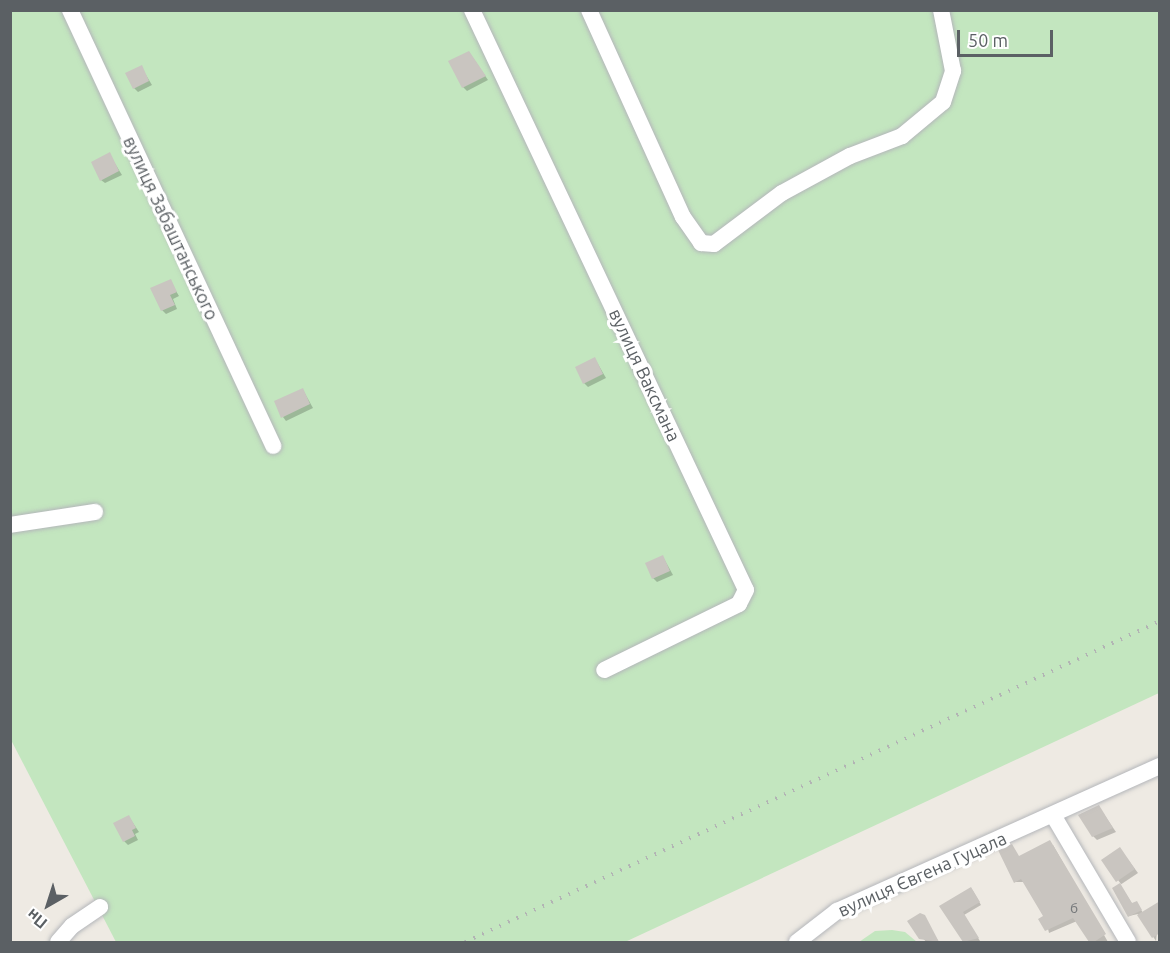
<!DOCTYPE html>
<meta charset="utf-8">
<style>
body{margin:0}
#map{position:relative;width:1170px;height:953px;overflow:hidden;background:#eeeae3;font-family:Ubuntu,sans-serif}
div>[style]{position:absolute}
.green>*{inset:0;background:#c3e6bf}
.shadow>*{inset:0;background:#0003}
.building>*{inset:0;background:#c9c5c0}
.roads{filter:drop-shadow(0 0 2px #b4b6ba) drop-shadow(0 0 2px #b4b6ba)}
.minor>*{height:16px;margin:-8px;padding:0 8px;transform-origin:8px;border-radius:8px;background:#fff}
.rail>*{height:4px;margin-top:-2px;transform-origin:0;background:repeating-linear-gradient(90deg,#b2b3b4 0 1.5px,transparent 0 9.5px)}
span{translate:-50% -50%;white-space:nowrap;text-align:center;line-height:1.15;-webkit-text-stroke:6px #fff;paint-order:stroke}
.number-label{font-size:15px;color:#76797b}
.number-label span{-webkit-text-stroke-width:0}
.street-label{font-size:18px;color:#5b6064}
.frame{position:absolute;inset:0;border:12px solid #5b6064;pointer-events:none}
.north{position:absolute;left:18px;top:875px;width:60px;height:60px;-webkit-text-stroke:4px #fff;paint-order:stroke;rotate:219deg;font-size:16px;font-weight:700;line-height:24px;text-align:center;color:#5b6064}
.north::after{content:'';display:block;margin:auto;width:21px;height:27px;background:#5b6064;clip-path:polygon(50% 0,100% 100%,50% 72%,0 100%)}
.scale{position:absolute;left:957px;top:30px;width:96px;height:27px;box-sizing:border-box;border:3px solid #5b6064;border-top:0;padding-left:8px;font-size:18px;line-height:21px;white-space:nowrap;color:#5b6064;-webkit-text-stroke:4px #fff;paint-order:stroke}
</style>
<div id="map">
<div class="green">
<i style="clip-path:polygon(10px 11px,1159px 11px,1159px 693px,625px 942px,116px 942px,11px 740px)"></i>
<i style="clip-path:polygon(892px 930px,905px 932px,917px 942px,859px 942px,875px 931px)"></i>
</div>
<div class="shadow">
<i style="clip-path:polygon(469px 52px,488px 80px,467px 91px,463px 87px)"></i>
<i style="clip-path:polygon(141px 67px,152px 85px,138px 92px,134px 88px)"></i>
<i style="clip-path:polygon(109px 154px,122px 175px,105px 183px,101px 180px)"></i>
<i style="clip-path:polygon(170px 281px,179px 296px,173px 299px,177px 309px,166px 314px,162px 310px)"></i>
<i style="clip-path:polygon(595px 359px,606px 378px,588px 387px,584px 383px)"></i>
<i style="clip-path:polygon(303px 390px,313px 408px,286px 421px,283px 417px)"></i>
<i style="clip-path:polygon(663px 557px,673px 575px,657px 582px,653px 578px)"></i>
<i style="clip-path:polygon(1099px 807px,1116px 832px,1097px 840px,1093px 836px)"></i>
<i style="clip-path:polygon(129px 817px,139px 832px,135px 834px,138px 840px,128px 845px,124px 841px)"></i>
<i style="clip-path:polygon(1053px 845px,1108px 942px,1091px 942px,1077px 921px,1049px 933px,1045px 916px,1024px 882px,1015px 882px,1012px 846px,1019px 858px)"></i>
<i style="clip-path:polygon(1120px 849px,1138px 873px,1120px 885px,1133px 905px,1137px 903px,1143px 913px,1157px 905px,1160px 907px,1156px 941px,1138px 914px,1129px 916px,1114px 889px,1121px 884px,1103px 860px)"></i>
<i style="clip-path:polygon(973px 891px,981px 905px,964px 915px,980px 941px,965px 942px,941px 907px)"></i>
<i style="clip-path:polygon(923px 918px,939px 942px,926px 942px,910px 921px)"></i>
</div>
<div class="building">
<i style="clip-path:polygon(469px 51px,486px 76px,462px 88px,448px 61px)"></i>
<i style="clip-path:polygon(142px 65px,149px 81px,133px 89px,125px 73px)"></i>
<i style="clip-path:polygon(110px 152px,119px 171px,100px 181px,91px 162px)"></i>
<i style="clip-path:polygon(171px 279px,177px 292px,170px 295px,175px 305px,161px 311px,150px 288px)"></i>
<i style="clip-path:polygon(595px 357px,603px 374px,583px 384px,575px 367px)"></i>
<i style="clip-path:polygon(303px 388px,310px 404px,281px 418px,274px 401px)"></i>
<i style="clip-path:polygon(663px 555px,670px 571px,652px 579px,645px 563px)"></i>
<i style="clip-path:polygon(1099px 805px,1113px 828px,1092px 837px,1078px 815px)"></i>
<i style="clip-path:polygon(129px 815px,136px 828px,132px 830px,135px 836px,123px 842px,113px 823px)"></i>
<i style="clip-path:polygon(1050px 840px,1106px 934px,1094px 942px,1089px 942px,1073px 918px,1045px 931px,1038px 919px,1043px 916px,1021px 879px,1014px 883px,998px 850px,1012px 844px,1019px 856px)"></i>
<i style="clip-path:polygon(1120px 847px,1135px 869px,1116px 882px,1101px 860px)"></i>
<i style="clip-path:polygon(1120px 883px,1132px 903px,1137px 901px,1142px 910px,1128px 917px,1112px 888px)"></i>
<i style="clip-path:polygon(971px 887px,980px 902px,963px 912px,979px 938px,963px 942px,939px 906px)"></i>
<i style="clip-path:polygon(1160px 901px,1160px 933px,1152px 938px,1137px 915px)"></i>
<i style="clip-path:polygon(920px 913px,925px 915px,939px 942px,919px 939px,907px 921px)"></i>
</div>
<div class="roads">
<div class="minor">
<i style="left:70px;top:10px;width:481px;rotate:65deg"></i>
<i style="left:472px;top:10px;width:641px;rotate:64.71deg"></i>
<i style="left:746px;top:590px;width:16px;rotate:117deg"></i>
<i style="left:739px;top:604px;width:150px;rotate:153.9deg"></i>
<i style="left:589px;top:10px;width:227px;rotate:65.6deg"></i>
<i style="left:683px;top:217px;width:32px;rotate:55deg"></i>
<i style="left:701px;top:243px;width:13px;rotate:4deg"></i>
<i style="left:714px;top:244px;width:85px;rotate:-36.9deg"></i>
<i style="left:782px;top:193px;width:77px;rotate:-28.6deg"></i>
<i style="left:850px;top:156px;width:56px;rotate:-21deg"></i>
<i style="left:902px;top:136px;width:53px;rotate:-39.7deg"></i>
<i style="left:943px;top:102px;width:33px;rotate:-72deg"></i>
<i style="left:953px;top:71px;width:62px;rotate:-101.1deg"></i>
<i style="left:10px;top:525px;width:86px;rotate:-8.7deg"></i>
<i style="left:1053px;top:815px;width:147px;rotate:59.4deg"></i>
<i style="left:58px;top:942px;width:21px;rotate:-49deg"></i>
<i style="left:72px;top:926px;width:34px;rotate:-34deg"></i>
<i style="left:797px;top:942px;width:51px;rotate:-37.8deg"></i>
<i style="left:837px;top:911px;width:354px;rotate:-24.2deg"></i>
</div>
</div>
<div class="rail">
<i style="left:465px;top:942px;width:766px;rotate:-24.79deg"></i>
</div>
<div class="number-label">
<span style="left:1074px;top:908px">6</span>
</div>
<div class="street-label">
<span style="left:171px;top:228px;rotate:65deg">вулиця Забаштанського</span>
<span style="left:645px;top:375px;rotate:65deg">вулиця Ваксмана</span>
<span style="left:922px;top:874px;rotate:-24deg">вулиця Євгена Гуцала</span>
</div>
<div class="frame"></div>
<div class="north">Пн</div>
<div class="scale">50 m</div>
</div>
